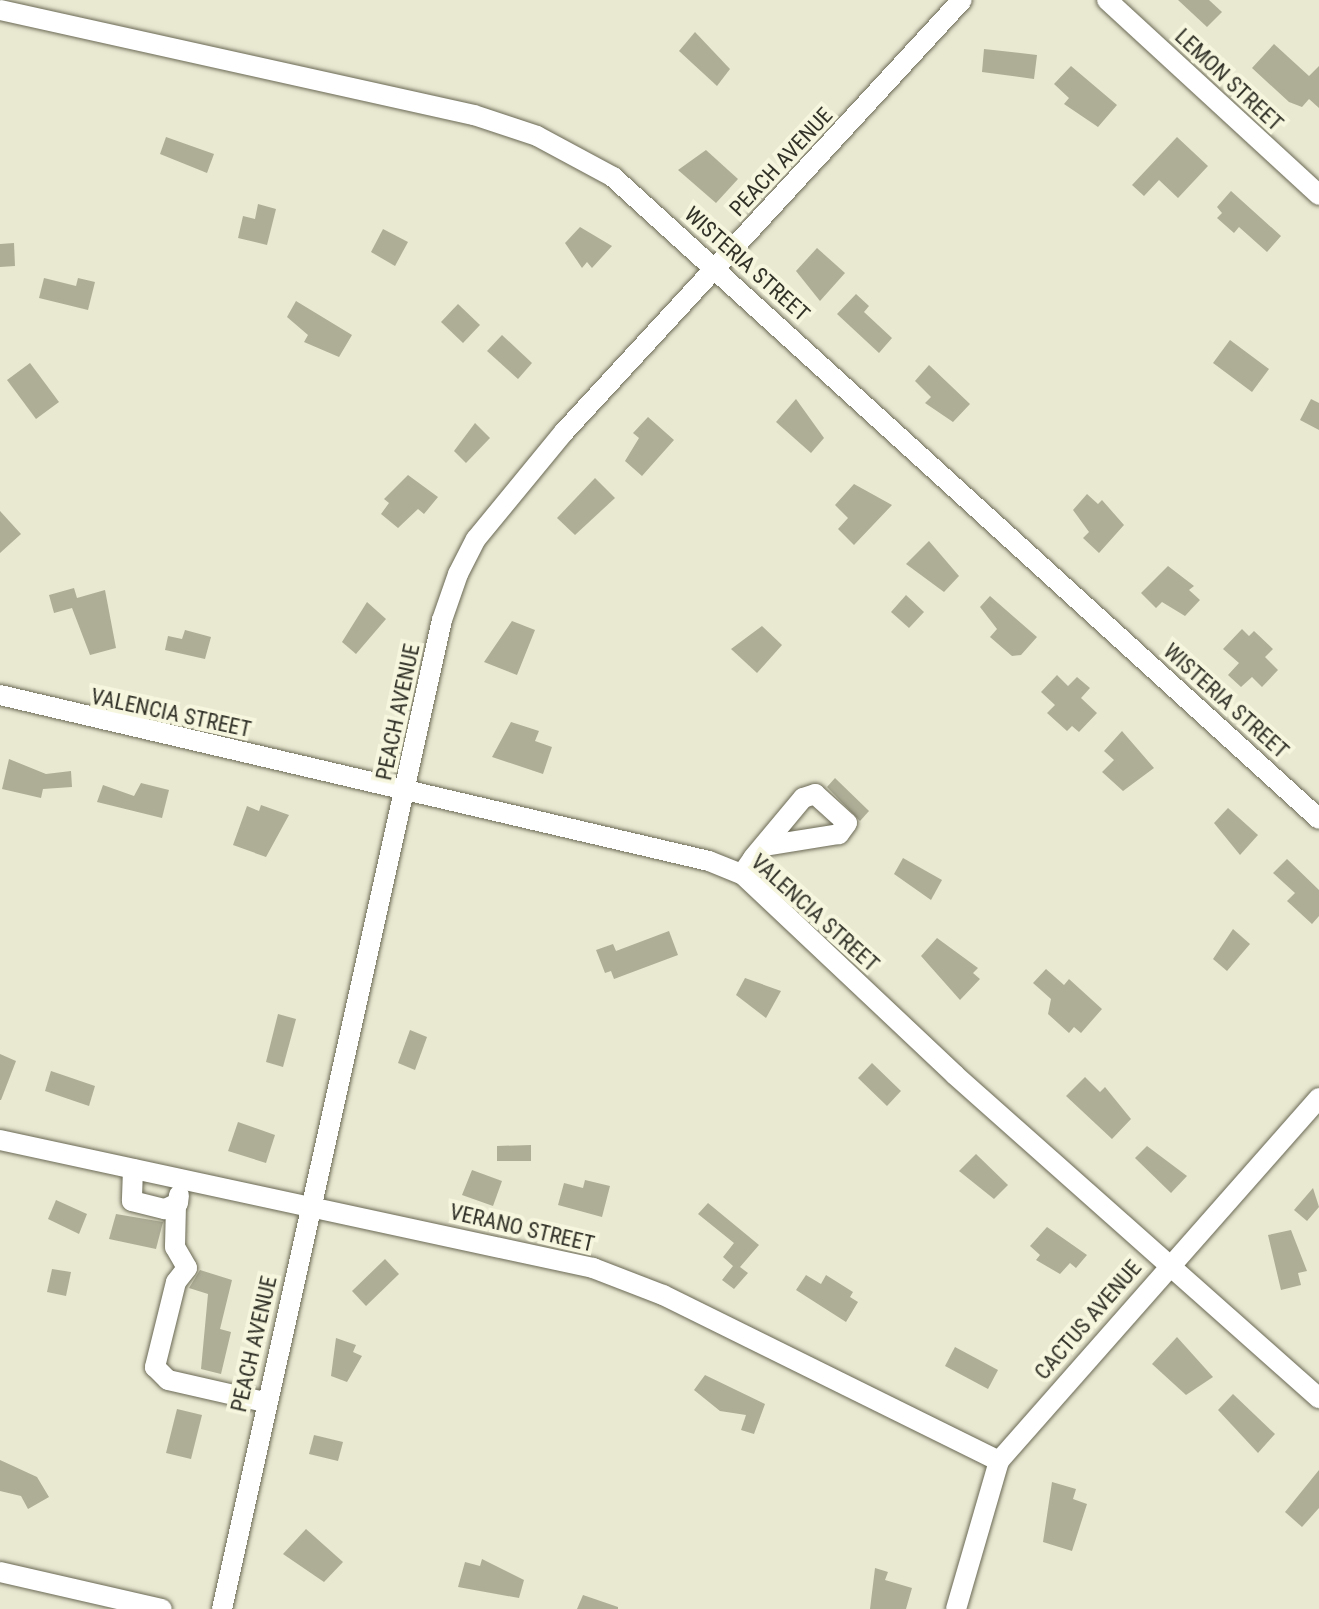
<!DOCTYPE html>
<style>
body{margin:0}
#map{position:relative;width:1319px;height:1609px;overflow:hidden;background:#e9e8d1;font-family:"Roboto Condensed",sans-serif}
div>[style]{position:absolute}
.building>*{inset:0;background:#aeae97}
.roads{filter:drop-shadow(0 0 2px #6a6955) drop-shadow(0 0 2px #6a6955)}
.minor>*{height:20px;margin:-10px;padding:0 10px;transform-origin:10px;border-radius:10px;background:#fff}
span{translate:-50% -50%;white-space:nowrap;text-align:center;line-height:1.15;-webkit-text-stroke:8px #f6f6de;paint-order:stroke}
.street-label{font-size:22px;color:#313128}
</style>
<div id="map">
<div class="building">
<i style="clip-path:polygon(1178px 0,1209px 0,1222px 12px,1207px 27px)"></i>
<i style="clip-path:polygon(695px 32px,730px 69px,717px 86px,679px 51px)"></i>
<i style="clip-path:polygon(1274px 44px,1309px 76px,1319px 66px,1319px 108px,1309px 99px,1302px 107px,1289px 102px,1252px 68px)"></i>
<i style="clip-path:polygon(984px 49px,1037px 55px,1034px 79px,982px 72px)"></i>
<i style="clip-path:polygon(1071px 66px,1117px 105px,1098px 127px,1064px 104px,1069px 98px,1054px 84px)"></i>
<i style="clip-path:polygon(166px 137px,214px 154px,207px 173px,160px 154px)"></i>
<i style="clip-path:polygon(1177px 137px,1208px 166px,1178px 198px,1159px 180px,1144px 196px,1132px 185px)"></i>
<i style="clip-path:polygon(706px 150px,738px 179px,716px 203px,678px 170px)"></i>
<i style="clip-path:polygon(1231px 191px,1281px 236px,1267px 252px,1239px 227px,1234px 233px,1217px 218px,1222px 213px,1217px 207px)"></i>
<i style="clip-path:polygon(258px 204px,276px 209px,267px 245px,238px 238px,243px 216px,255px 219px)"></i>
<i style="clip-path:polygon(580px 227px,612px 246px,592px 268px,587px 262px,582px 268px,565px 243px)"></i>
<i style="clip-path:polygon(383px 229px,408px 242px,395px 266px,371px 252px)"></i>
<i style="clip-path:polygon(14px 243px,15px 266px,0 267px,0 244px)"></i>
<i style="clip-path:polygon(817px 248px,845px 273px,820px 301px,796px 271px)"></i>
<i style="clip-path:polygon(44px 278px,76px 286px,78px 278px,95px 282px,88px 310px,39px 298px)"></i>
<i style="clip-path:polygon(856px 294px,869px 306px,864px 312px,892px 338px,879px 353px,837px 314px)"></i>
<i style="clip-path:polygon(296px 301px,352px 335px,339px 357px,304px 342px,308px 335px,287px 317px)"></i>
<i style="clip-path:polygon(458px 304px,480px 325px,463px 343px,441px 322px)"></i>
<i style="clip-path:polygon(502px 335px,532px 363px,518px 379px,487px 351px)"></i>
<i style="clip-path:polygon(1230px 340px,1269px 369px,1252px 392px,1213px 363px)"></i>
<i style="clip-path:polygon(30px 363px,59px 402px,36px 419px,7px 380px)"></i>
<i style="clip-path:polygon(929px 365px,970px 404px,953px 422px,925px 403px,931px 397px,915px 381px)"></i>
<i style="clip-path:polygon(796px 399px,824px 438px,811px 453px,776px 422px)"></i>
<i style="clip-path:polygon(1311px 399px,1319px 403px,1319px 430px,1300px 420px)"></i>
<i style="clip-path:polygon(648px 417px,674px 440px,642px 476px,625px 461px,639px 438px,633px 433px)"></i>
<i style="clip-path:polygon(475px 423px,490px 438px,466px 463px,454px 451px)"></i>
<i style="clip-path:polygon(408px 475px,438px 497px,424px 514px,418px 509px,398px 528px,381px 514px,389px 503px,384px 499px)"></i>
<i style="clip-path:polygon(595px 478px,615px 498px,575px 535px,557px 518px)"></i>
<i style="clip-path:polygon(854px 484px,892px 505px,854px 545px,838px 529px,848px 518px,835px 505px)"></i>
<i style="clip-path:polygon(1087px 494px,1098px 504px,1102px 500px,1124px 525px,1099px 553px,1083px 538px,1089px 532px,1073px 510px)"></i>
<i style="clip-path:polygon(0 511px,21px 534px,0 553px)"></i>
<i style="clip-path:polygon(929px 541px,959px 576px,944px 592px,906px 564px)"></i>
<i style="clip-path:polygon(1168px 566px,1194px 586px,1189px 590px,1200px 600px,1185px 616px,1162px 602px,1156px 608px,1141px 593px)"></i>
<i style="clip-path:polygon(74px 588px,77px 598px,105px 590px,116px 648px,90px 655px,72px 608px,54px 613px,49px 595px)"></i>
<i style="clip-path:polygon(906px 595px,924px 612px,909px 628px,891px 612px)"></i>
<i style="clip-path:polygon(990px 596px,1037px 637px,1021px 655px,1012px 656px,990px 637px,997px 629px,980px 607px)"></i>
<i style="clip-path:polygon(367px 602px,386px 619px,356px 654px,342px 642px)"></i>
<i style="clip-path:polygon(512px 621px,535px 630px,517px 675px,484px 662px)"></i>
<i style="clip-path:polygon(762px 626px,782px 645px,757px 673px,731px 649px)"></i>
<i style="clip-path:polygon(1242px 629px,1249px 636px,1254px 631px,1273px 649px,1265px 657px,1278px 670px,1262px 687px,1252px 677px,1241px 687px,1228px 675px,1239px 663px,1223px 649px)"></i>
<i style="clip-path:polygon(185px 630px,211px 637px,205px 659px,165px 650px,168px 636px,182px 639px)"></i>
<i style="clip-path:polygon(1057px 675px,1068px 686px,1077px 677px,1090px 688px,1081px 698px,1097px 713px,1079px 732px,1072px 726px,1067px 731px,1047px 713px,1055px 705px,1041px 692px)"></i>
<i style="clip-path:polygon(511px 722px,539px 731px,535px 741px,552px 747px,543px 774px,492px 757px)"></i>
<i style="clip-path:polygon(1122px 731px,1154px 768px,1123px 791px,1102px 772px,1114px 760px,1104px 751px)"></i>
<i style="clip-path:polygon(9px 759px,46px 774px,71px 771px,72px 787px,43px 789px,41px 798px,2px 789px)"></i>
<i style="clip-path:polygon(835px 778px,869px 811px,860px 821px,827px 787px)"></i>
<i style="clip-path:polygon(141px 783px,169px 790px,162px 818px,97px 802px,103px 785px,134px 796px)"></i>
<i style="clip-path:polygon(261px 805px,289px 815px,266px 857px,233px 845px,247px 806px,259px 811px)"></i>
<i style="clip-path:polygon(1228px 808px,1258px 835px,1240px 855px,1214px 823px)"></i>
<i style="clip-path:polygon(903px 858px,942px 880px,931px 900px,894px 874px)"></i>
<i style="clip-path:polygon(1287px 859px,1319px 890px,1319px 916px,1312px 924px,1287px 901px,1295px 893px,1273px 873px)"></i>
<i style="clip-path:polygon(1233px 929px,1250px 944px,1227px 971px,1213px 959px)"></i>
<i style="clip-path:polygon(669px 931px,678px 955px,614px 979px,611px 971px,605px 973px,596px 950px,613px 944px,616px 951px)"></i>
<i style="clip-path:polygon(937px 938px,978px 968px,973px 973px,980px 979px,960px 1000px,921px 956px)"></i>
<i style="clip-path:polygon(1046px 969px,1064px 985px,1069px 979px,1102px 1009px,1081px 1033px,1074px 1027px,1069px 1033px,1048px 1014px,1051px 999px,1033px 983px)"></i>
<i style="clip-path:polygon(745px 978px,781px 991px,766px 1018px,736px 995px)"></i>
<i style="clip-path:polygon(278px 1014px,296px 1019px,283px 1067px,266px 1062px)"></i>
<i style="clip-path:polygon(410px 1030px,427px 1037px,415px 1070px,398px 1063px)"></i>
<i style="clip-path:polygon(0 1054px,16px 1061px,1px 1100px,0 1100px)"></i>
<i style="clip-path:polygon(872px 1063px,901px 1091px,887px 1106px,858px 1078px)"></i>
<i style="clip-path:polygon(51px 1071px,95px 1086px,89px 1106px,45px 1091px)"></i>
<i style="clip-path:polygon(1085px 1077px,1100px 1092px,1105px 1087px,1131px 1119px,1112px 1139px,1066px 1096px)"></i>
<i style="clip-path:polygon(238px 1122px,275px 1135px,266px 1163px,228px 1151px)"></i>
<i style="clip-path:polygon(531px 1145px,531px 1161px,497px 1161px,497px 1146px)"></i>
<i style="clip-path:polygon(1147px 1146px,1187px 1176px,1171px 1193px,1135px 1158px)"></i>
<i style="clip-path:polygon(976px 1154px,1008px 1185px,994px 1199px,959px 1171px)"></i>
<i style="clip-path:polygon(472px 1170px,502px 1181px,493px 1206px,462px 1195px)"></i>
<i style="clip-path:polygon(585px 1180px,610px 1186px,602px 1217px,558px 1205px,564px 1183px,583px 1188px)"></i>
<i style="clip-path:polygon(1313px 1188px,1319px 1207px,1307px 1221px,1294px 1210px)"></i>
<i style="clip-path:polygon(56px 1200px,87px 1214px,79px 1234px,48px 1219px)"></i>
<i style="clip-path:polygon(708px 1203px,759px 1245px,740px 1267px,748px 1273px,734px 1289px,722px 1280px,733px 1266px,723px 1257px,734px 1243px,698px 1214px)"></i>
<i style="clip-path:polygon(116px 1214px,163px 1222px,156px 1249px,109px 1239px)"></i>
<i style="clip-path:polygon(1047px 1227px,1087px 1255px,1076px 1268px,1070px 1263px,1060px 1274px,1036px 1260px,1040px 1255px,1030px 1246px)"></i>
<i style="clip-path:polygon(1291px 1230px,1307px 1271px,1298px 1273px,1301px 1285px,1281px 1290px,1268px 1235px)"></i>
<i style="clip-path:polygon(385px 1259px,399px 1274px,366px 1306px,352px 1291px)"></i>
<i style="clip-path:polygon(52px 1269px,71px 1272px,66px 1296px,47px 1292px)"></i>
<i style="clip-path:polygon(200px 1270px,232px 1280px,220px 1329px,231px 1332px,221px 1374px,201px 1369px,208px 1294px,189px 1288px)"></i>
<i style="clip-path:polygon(806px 1275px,821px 1284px,826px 1275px,853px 1292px,850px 1297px,858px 1302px,846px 1322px,796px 1290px)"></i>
<i style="clip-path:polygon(1177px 1337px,1213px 1377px,1186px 1395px,1152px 1364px)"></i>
<i style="clip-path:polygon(336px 1338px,356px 1345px,353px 1352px,362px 1356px,347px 1382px,331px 1376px)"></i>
<i style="clip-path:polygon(955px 1347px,998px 1370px,988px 1389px,945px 1366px)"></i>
<i style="clip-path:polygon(705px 1375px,765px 1404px,754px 1434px,741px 1430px,746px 1415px,720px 1411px,694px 1390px)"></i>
<i style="clip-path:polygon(1233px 1394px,1275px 1434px,1258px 1453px,1218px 1410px)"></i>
<i style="clip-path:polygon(177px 1409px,202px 1415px,191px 1459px,166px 1453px)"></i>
<i style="clip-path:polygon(314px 1435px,343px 1442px,338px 1461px,309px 1454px)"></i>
<i style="clip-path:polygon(0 1460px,37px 1477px,49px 1497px,28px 1509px,21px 1496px,0 1491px)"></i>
<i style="clip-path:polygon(1319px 1470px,1319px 1508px,1302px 1527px,1285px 1512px)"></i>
<i style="clip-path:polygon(1052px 1482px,1076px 1489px,1073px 1499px,1087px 1504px,1072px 1551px,1043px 1542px)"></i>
<i style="clip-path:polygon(306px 1529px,343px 1562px,324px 1582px,283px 1554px)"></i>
<i style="clip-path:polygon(482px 1559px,524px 1580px,519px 1598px,458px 1587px,465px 1562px,480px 1566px)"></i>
<i style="clip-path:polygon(875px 1568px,888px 1572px,885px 1580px,912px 1588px,906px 1609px,870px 1609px)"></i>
<i style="clip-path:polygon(583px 1595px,618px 1607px,618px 1609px,577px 1609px)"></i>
</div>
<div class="roads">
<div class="minor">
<i style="left:1107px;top:0;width:288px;rotate:42.6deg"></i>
<i style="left:0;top:10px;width:485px;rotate:12.5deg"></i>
<i style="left:474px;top:115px;width:66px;rotate:18.4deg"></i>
<i style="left:537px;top:136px;width:86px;rotate:28.3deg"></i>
<i style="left:613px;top:177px;width:954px;rotate:42.28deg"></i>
<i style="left:0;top:695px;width:728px;rotate:13.18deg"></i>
<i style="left:709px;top:861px;width:35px;rotate:22deg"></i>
<i style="left:742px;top:874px;width:293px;rotate:43.3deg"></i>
<i style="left:955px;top:1075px;width:487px;rotate:41.6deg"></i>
<i style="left:742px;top:874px;width:19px;rotate:-55deg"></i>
<i style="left:753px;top:858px;width:78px;rotate:-50.2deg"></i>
<i style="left:803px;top:798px;width:13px;rotate:-18deg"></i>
<i style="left:815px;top:794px;width:43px;rotate:42.2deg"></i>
<i style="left:847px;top:823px;width:14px;rotate:126deg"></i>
<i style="left:839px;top:834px;width:75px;rotate:170.8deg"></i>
<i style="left:0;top:1140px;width:607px;rotate:12.18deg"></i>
<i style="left:593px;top:1268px;width:75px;rotate:21.1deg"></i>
<i style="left:663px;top:1295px;width:375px;rotate:26.3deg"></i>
<i style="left:133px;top:1169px;width:32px;rotate:92deg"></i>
<i style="left:132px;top:1201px;width:34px;rotate:14deg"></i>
<i style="left:165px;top:1209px;width:14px;rotate:-25deg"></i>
<i style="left:178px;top:1203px;width:8px;rotate:-83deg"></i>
<i style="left:176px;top:1205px;width:42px;rotate:91.4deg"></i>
<i style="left:175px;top:1247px;width:24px;rotate:60deg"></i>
<i style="left:187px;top:1268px;width:18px;rotate:128deg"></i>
<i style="left:176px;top:1282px;width:88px;rotate:103.9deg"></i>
<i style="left:155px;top:1367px;width:18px;rotate:45deg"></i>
<i style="left:168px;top:1380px;width:99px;rotate:12.8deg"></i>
<i style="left:0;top:1572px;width:166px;rotate:12.9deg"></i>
<i style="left:222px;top:1609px;width:1013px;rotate:-77.46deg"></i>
<i style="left:442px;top:620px;width:49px;rotate:-70.8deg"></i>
<i style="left:458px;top:574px;width:39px;rotate:-63deg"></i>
<i style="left:476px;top:539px;width:139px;rotate:-50.6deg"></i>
<i style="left:564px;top:432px;width:587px;rotate:-47.35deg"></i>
<i style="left:956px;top:1609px;width:154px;rotate:-73.8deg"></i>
<i style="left:999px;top:1461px;width:484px;rotate:-48.6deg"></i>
</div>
</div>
<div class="street-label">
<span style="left:1229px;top:80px;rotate:43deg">LEMON STREET</span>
<span style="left:781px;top:162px;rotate:-47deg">PEACH AVENUE</span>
<span style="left:747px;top:264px;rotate:42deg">WISTERIA STREET</span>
<span style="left:1226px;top:701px;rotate:42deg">WISTERIA STREET</span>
<span style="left:398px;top:712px;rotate:-78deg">PEACH AVENUE</span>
<span style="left:171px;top:713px;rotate:12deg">VALENCIA STREET</span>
<span style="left:815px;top:913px;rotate:42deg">VALENCIA STREET</span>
<span style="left:522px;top:1228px;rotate:13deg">VERANO STREET</span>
<span style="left:1088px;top:1320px;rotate:-49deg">CACTUS AVENUE</span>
<span style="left:254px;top:1344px;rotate:-77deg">PEACH AVENUE</span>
</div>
</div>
